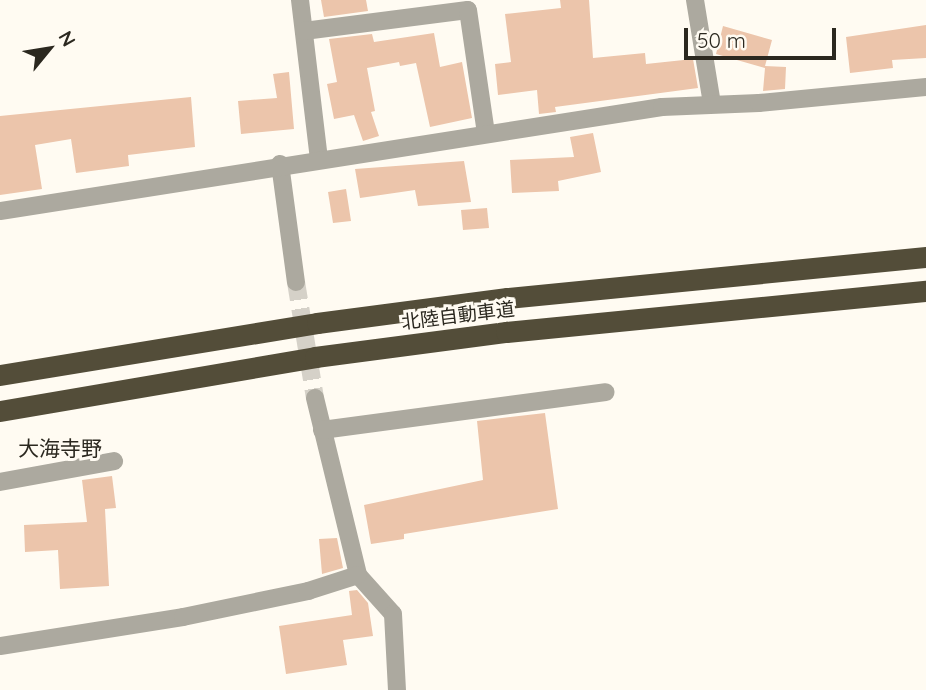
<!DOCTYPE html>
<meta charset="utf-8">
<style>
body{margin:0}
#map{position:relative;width:926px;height:690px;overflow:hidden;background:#fffbf2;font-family:Quicksand,"Noto Sans JP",sans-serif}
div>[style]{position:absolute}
.building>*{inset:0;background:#ecc5ab}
.street-tunnel>*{height:18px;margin-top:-9px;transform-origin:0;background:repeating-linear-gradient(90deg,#d5d1c8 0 18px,transparent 0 27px)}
.street>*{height:18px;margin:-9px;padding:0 9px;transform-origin:9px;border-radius:9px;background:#aca99f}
.highway>*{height:21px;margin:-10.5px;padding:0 10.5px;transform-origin:10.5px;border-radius:10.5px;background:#534d39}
span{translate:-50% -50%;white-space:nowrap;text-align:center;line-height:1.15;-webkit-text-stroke:6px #fffbf2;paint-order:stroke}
.street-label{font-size:19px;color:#2b281f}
.neighbourhood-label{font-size:21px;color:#2b281f}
.north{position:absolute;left:14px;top:14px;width:70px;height:70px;-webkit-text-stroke:5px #fffbf2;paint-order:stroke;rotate:60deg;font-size:19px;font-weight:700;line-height:28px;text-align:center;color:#2b281f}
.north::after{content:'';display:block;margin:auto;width:24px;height:32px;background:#2b281f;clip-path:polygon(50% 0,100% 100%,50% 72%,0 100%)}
.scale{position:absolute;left:684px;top:28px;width:152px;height:32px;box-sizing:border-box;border:4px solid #2b281f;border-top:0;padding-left:9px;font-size:21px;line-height:24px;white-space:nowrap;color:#2b281f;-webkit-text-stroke:5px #fffbf2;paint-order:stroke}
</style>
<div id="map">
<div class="building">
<i style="clip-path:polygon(321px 0,366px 0,368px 11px,324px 17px)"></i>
<i style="clip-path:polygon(560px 0,589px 0,593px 58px,645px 53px,646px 64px,693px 59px,698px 88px,555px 107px,556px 112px,539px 114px,537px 90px,498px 95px,495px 64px,511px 62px,505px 14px,561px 8px)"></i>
<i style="clip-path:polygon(926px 25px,926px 58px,892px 60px,893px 68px,850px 73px,846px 37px)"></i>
<i style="clip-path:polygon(723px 26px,772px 40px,765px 66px,786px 67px,785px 89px,763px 91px,765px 68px,716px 54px)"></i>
<i style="clip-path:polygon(434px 33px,440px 67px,462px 62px,472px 118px,430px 127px,416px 63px,400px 66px,399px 62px,367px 68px,375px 111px,371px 112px,379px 136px,363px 141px,354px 115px,334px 119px,327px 84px,337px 82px,329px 39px,372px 34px,374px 42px)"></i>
<i style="clip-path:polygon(289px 72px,294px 129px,241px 134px,238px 101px,277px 98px,273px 74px)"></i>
<i style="clip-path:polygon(191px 97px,195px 147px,128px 155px,129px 166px,76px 173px,71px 139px,35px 145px,42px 189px,0 195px,0 116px)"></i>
<i style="clip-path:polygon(593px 133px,601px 172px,558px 181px,559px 191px,512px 193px,510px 160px,574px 157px,570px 137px)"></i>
<i style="clip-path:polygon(464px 161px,471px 202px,418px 206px,415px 190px,360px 198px,355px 169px)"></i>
<i style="clip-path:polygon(346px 189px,351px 221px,333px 223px,328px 192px)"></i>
<i style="clip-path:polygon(487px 208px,489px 228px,463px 230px,461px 210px)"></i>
<i style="clip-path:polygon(545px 413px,558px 509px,404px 534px,404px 539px,371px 544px,364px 505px,483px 480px,477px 421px)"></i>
<i style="clip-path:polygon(112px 476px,116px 508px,105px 509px,109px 586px,60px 589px,58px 550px,25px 552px,24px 525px,87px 522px,82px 480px)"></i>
<i style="clip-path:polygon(337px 538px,343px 568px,322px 574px,319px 539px)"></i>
<i style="clip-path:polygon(357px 590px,368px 603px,373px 636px,343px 640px,347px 665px,286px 674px,279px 626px,352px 615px,349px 591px)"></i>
</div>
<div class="street-tunnel">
<i style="left:296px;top:282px;width:118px;rotate:80.7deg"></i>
</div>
<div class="street">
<i style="left:300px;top:0;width:160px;rotate:83.2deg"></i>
<i style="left:695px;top:0;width:105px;rotate:80.7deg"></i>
<i style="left:304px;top:31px;width:165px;rotate:-7.3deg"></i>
<i style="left:468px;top:10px;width:125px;rotate:81.7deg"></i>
<i style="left:280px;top:164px;width:119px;rotate:82.3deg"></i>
<i style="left:0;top:211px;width:670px;rotate:-8.93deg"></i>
<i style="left:662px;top:107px;width:97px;rotate:-2.4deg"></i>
<i style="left:759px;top:103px;width:168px;rotate:-5.5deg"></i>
<i style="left:315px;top:398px;width:182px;rotate:76.3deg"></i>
<i style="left:358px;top:575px;width:52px;rotate:48.1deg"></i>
<i style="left:393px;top:614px;width:76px;rotate:87deg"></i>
<i style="left:322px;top:430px;width:286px;rotate:-7.6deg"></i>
<i style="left:0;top:482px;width:116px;rotate:-10.4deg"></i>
<i style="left:0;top:646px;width:185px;rotate:-9deg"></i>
<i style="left:183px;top:617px;width:128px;rotate:-11.7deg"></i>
<i style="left:308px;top:591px;width:52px;rotate:-17.7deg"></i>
</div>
<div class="highway">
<i style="left:0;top:375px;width:321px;rotate:-9.3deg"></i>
<i style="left:317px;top:323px;width:192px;rotate:-7.5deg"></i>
<i style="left:507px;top:298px;width:421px;rotate:-5.6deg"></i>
<i style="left:0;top:411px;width:320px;rotate:-9.7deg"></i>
<i style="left:315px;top:357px;width:193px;rotate:-7.5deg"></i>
<i style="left:506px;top:332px;width:422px;rotate:-5.6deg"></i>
</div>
<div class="street-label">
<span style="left:458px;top:316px;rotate:-7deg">北陸自動車道</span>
</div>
<div class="neighbourhood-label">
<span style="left:60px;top:448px">大海寺野</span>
</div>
<div class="north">N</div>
<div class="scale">50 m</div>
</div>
